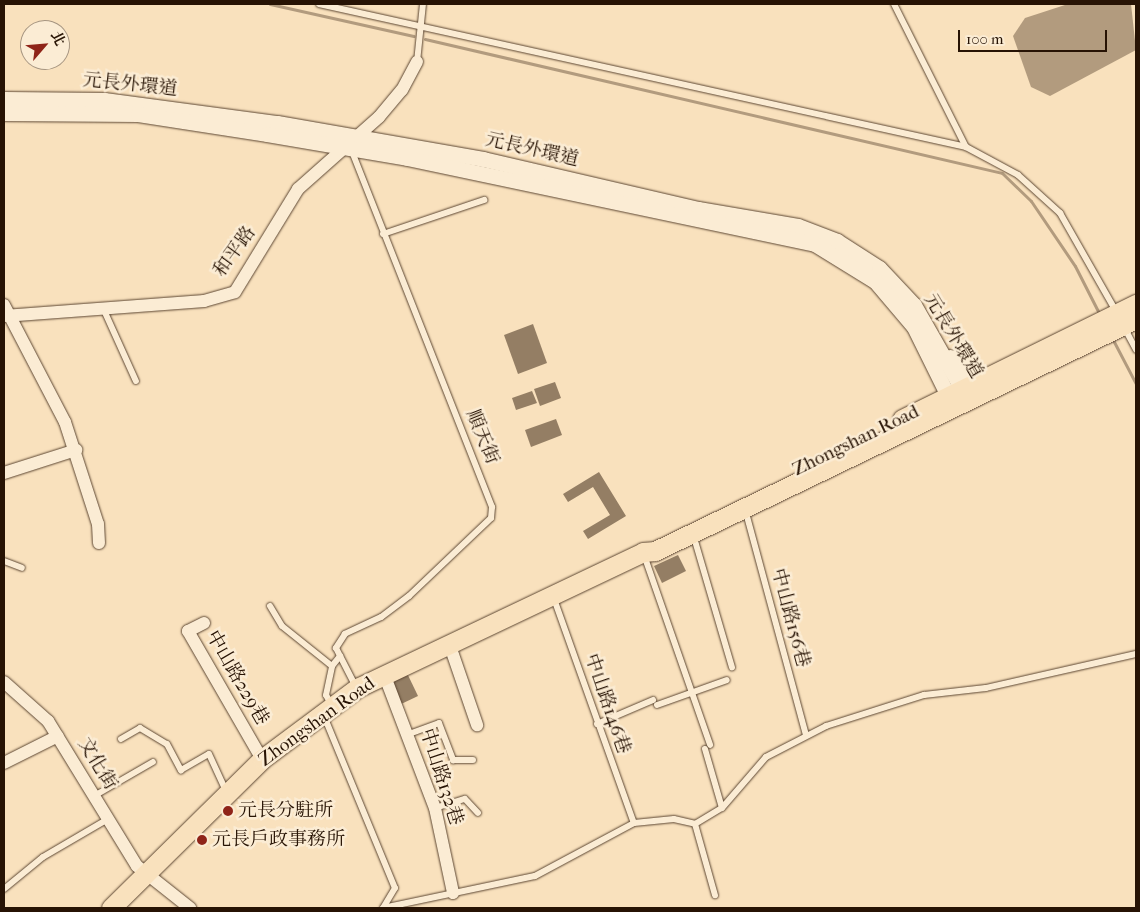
<!DOCTYPE html>
<meta charset="utf-8">
<style>
body{margin:0}
#map{position:relative;width:1140px;height:912px;overflow:hidden;background:#f9e1bd;font-family:"IM FELL French Canon","Noto Serif TC",serif}
div>[style]{position:absolute}
.water>*{inset:0;background:#b29b7e}
.stream>*{height:3px;margin:-1.5px;padding:0 1.5px;transform-origin:1.5px;border-radius:1.5px;background:#b29b7e}
.building>*{inset:0;background:#947e64}
.roads{filter:drop-shadow(0 0 1px #5c4632) drop-shadow(0 0 1px #5c4632)}
.service>*{height:6px;margin:-3px;padding:0 3px;transform-origin:3px;border-radius:3px;background:#fbecd4}
.minor>*{height:12px;margin:-6px;padding:0 6px;transform-origin:6px;border-radius:6px;background:#fbecd4}
.tertiary>*{height:15px;margin:-7.5px;padding:0 7.5px;transform-origin:7.5px;border-radius:7.5px;background:#fbecd4}
.primary>*{height:19px;margin:-9.5px;padding:0 9.5px;transform-origin:9.5px;border-radius:9.5px;background:#f9e1bd}
.dots>*{width:14px;height:14px;translate:-50% -50%;box-sizing:border-box;border:2px solid #fbecd4;border-radius:50%}
span{translate:-50% -50%;white-space:nowrap;text-align:center;line-height:1.15;-webkit-text-stroke:5px #fbecd4;paint-order:stroke}
.street-label{font-size:19px;color:#271304}
.poi-label{font-size:19px;color:#271304}
.left{translate:0 -50%;text-align:left}
.frame{position:absolute;inset:0;border:5px solid #271304;pointer-events:none}
.north{position:absolute;left:20px;top:20px;width:50px;height:50px;box-sizing:border-box;background:#fbecd4;border:1px solid #a69581;border-radius:50%;rotate:63deg;font-size:14px;font-weight:700;line-height:20px;text-align:center;color:#271304}
.north::after{content:'';display:block;margin:auto;width:18px;height:22px;background:#8f2418;clip-path:polygon(50% 0,100% 100%,50% 72%,0 100%)}
.scale{position:absolute;left:958px;top:30px;width:149px;height:22px;box-sizing:border-box;border:2px solid #271304;border-top:0;padding-left:6px;font-size:15px;line-height:18px;white-space:nowrap;color:#271304;-webkit-text-stroke:4px #fbecd4;paint-order:stroke}
</style>
<div id="map">
<div class="water">
<i style="clip-path:polygon(1068px 4px,1131px 4px,1136px 50px,1050px 96px,1031px 87px,1013px 36px,1025px 18px)"></i>
</div>
<div class="stream">
<i style="left:270px;top:4px;width:147px;rotate:12.6deg"></i>
<i style="left:425px;top:39px;width:592px;rotate:13.07deg"></i>
<i style="left:1002px;top:173px;width:40px;rotate:44deg"></i>
<i style="left:1031px;top:201px;width:78px;rotate:55.9deg"></i>
<i style="left:1075px;top:266px;width:55px;rotate:63deg"></i>
<i style="left:1112px;top:338px;width:52px;rotate:62.4deg"></i>
</div>
<div class="building">
<i style="clip-path:polygon(533px 324px,547px 363px,518px 374px,504px 335px)"></i>
<i style="clip-path:polygon(555px 382px,561px 398px,540px 406px,534px 389px)"></i>
<i style="clip-path:polygon(532px 391px,537px 403px,516px 410px,512px 398px)"></i>
<i style="clip-path:polygon(556px 419px,562px 435px,531px 447px,525px 430px)"></i>
<i style="clip-path:polygon(599px 472px,626px 516px,588px 539px,583px 531px,610px 515px,593px 487px,568px 502px,563px 494px)"></i>
<i style="clip-path:polygon(678px 555px,686px 571px,662px 583px,654px 566px)"></i>
<i style="clip-path:polygon(406px 671px,418px 696px,397px 706px,389px 679px)"></i>
</div>
<div class="roads">
<div class="service">
<i style="left:319px;top:4px;width:663px;rotate:12.46deg"></i>
<i style="left:966px;top:147px;width:59px;rotate:28.3deg"></i>
<i style="left:1018px;top:175px;width:57px;rotate:42.1deg"></i>
<i style="left:1060px;top:213px;width:113px;rotate:60.3deg"></i>
<i style="left:894px;top:4px;width:160px;rotate:63.3deg"></i>
<i style="left:417px;top:62px;width:58px;rotate:-84.1deg"></i>
<i style="left:351px;top:149px;width:385px;rotate:68.5deg"></i>
<i style="left:492px;top:507px;width:11px;rotate:95deg"></i>
<i style="left:491px;top:518px;width:113px;rotate:136.4deg"></i>
<i style="left:409px;top:596px;width:35px;rotate:143deg"></i>
<i style="left:381px;top:617px;width:40px;rotate:155deg"></i>
<i style="left:345px;top:634px;width:17px;rotate:123deg"></i>
<i style="left:336px;top:648px;width:44px;rotate:62.9deg"></i>
<i style="left:383px;top:234px;width:107px;rotate:-18.6deg"></i>
<i style="left:103px;top:308px;width:80px;rotate:65.7deg"></i>
<i style="left:1124px;top:327px;width:26px;rotate:62deg"></i>
<i style="left:745px;top:509px;width:234px;rotate:74.9deg"></i>
<i style="left:693px;top:534px;width:139px;rotate:73.7deg"></i>
<i style="left:644px;top:555px;width:201px;rotate:70.8deg"></i>
<i style="left:4px;top:561px;width:19px;rotate:21deg"></i>
<i style="left:553px;top:596px;width:241px;rotate:70.4deg"></i>
<i style="left:270px;top:606px;width:23px;rotate:59deg"></i>
<i style="left:282px;top:626px;width:64px;rotate:38.7deg"></i>
<i style="left:331px;top:704px;width:10px;rotate:-119deg"></i>
<i style="left:326px;top:695px;width:30px;rotate:-78deg"></i>
<i style="left:332px;top:666px;width:13px;rotate:-51deg"></i>
<i style="left:657px;top:705px;width:74px;rotate:-19.7deg"></i>
<i style="left:324px;top:716px;width:186px;rotate:67.6deg"></i>
<i style="left:395px;top:888px;width:23px;rotate:121deg"></i>
<i style="left:597px;top:724px;width:61px;rotate:-23.2deg"></i>
<i style="left:409px;top:734px;width:32px;rotate:-20deg"></i>
<i style="left:439px;top:723px;width:40px;rotate:69deg"></i>
<i style="left:453px;top:760px;width:20px"></i>
<i style="left:121px;top:739px;width:22px;rotate:-30deg"></i>
<i style="left:140px;top:728px;width:31px;rotate:31deg"></i>
<i style="left:167px;top:744px;width:30px;rotate:62deg"></i>
<i style="left:181px;top:770px;width:32px;rotate:-30deg"></i>
<i style="left:209px;top:754px;width:41px;rotate:65.3deg"></i>
<i style="left:705px;top:749px;width:61px;rotate:73.9deg"></i>
<i style="left:94px;top:796px;width:68px;rotate:-30deg"></i>
<i style="left:435px;top:808px;width:31px;rotate:-17deg"></i>
<i style="left:465px;top:799px;width:19px;rotate:47deg"></i>
<i style="left:695px;top:824px;width:74px;rotate:74.3deg"></i>
<i style="left:4px;top:889px;width:50px;rotate:-39.4deg"></i>
<i style="left:43px;top:857px;width:75px;rotate:-30.3deg"></i>
<i style="left:383px;top:908px;width:155px;rotate:-11.9deg"></i>
<i style="left:535px;top:876px;width:112px;rotate:-28.2deg"></i>
<i style="left:634px;top:823px;width:40px;rotate:-5.7deg"></i>
<i style="left:674px;top:819px;width:22px;rotate:13deg"></i>
<i style="left:695px;top:824px;width:31px;rotate:-31deg"></i>
<i style="left:722px;top:808px;width:67px;rotate:-49.2deg"></i>
<i style="left:766px;top:757px;width:68px;rotate:-27.3deg"></i>
<i style="left:826px;top:726px;width:103px;rotate:-17.6deg"></i>
<i style="left:924px;top:695px;width:62px;rotate:-6.4deg"></i>
<i style="left:986px;top:688px;width:154px;rotate:-12.8deg"></i>
</div>
<div class="minor">
<i style="left:4px;top:305px;width:132px;rotate:62.5deg"></i>
<i style="left:65px;top:422px;width:107px;rotate:72.1deg"></i>
<i style="left:98px;top:524px;width:19px;rotate:87deg"></i>
<i style="left:4px;top:316px;width:201px;rotate:-4.3deg"></i>
<i style="left:204px;top:301px;width:32px;rotate:-16deg"></i>
<i style="left:235px;top:292px;width:121px;rotate:-58.5deg"></i>
<i style="left:298px;top:189px;width:108px;rotate:-41.6deg"></i>
<i style="left:379px;top:117px;width:35px;rotate:-50deg"></i>
<i style="left:402px;top:90px;width:32px;rotate:-62deg"></i>
<i style="left:4px;top:473px;width:76px;rotate:-17.7deg"></i>
<i style="left:204px;top:623px;width:18px;rotate:153deg"></i>
<i style="left:188px;top:631px;width:148px;rotate:60deg"></i>
<i style="left:449px;top:643px;width:87px;rotate:71.1deg"></i>
<i style="left:384px;top:674px;width:143px;rotate:69.2deg"></i>
<i style="left:435px;top:808px;width:87px;rotate:78deg"></i>
<i style="left:4px;top:682px;width:59px;rotate:41.6deg"></i>
<i style="left:48px;top:721px;width:170px;rotate:58.5deg"></i>
<i style="left:137px;top:866px;width:68px;rotate:38.4deg"></i>
<i style="left:4px;top:763px;width:60px;rotate:-26.6deg"></i>
</div>
<div class="tertiary">
<i style="left:4px;top:99px;width:100px;rotate:0.6deg"></i>
<i style="left:104px;top:100px;width:175px;rotate:7.6deg"></i>
<i style="left:277px;top:123px;width:209px;rotate:9.9deg"></i>
<i style="left:483px;top:159px;width:221px;rotate:13.1deg"></i>
<i style="left:698px;top:209px;width:101px;rotate:9.6deg"></i>
<i style="left:798px;top:226px;width:42px;rotate:21deg"></i>
<i style="left:837px;top:241px;width:50px;rotate:32.7deg"></i>
<i style="left:879px;top:268px;width:51px;rotate:46.6deg"></i>
<i style="left:914px;top:305px;width:107px;rotate:60.3deg"></i>
<i style="left:4px;top:113px;width:134px;rotate:0.4deg"></i>
<i style="left:138px;top:114px;width:131px;rotate:8.8deg"></i>
<i style="left:267px;top:134px;width:142px;rotate:9.7deg"></i>
<i style="left:407px;top:158px;width:417px;rotate:11.9deg"></i>
<i style="left:815px;top:244px;width:70px;rotate:31.7deg"></i>
<i style="left:875px;top:281px;width:60px;rotate:49.7deg"></i>
<i style="left:914px;top:327px;width:88px;rotate:63.7deg"></i>
<i style="left:950px;top:357px;width:23px;rotate:45deg"></i>
<i style="left:966px;top:373px;width:21px;rotate:17deg"></i>
</div>
<div class="primary">
<i style="left:902px;top:419px;width:261px;rotate:-26.2deg"></i>
<i style="left:111px;top:908px;width:212px;rotate:-44.6deg"></i>
<i style="left:262px;top:759px;width:119px;rotate:-36.8deg"></i>
<i style="left:357px;top:688px;width:317px;rotate:-25.4deg"></i>
<i style="left:643px;top:552px;width:12px;rotate:-5deg"></i>
<i style="left:655px;top:551px;width:534px;rotate:-25.75deg"></i>
</div>
</div>
<div class="dots">
<i style="left:228px;top:811px;background:#8f2418"></i>
<i style="left:202px;top:840px;background:#8f2418"></i>
</div>
<div class="street-label">
<span style="left:130px;top:85px;rotate:6deg">元長外環道</span>
<span style="left:532px;top:150px;rotate:13deg">元長外環道</span>
<span style="left:235px;top:252px;rotate:-54deg">和平路</span>
<span style="left:953px;top:336px;rotate:59deg">元長外環道</span>
<span style="left:482px;top:437px;rotate:68deg">順天街</span>
<span style="left:856px;top:441px;rotate:-26deg">Zhongshan Road</span>
<span style="left:790px;top:618px;rotate:75deg">中山路156巷</span>
<span style="left:237px;top:678px;rotate:60deg">中山路229巷</span>
<span style="left:607px;top:704px;rotate:71deg">中山路146巷</span>
<span style="left:317px;top:722px;rotate:-36deg">Zhongshan Road</span>
<span style="left:97px;top:764px;rotate:59deg">文化街</span>
<span style="left:441px;top:777px;rotate:72deg">中山路132巷</span>
</div>
<div class="poi-label">
<span class="left" style="left:238px;top:811px">元長分駐所</span>
<span class="left" style="left:212px;top:840px">元長戶政事務所</span>
</div>
<div class="frame"></div>
<div class="north">北</div>
<div class="scale">100 m</div>
</div>
